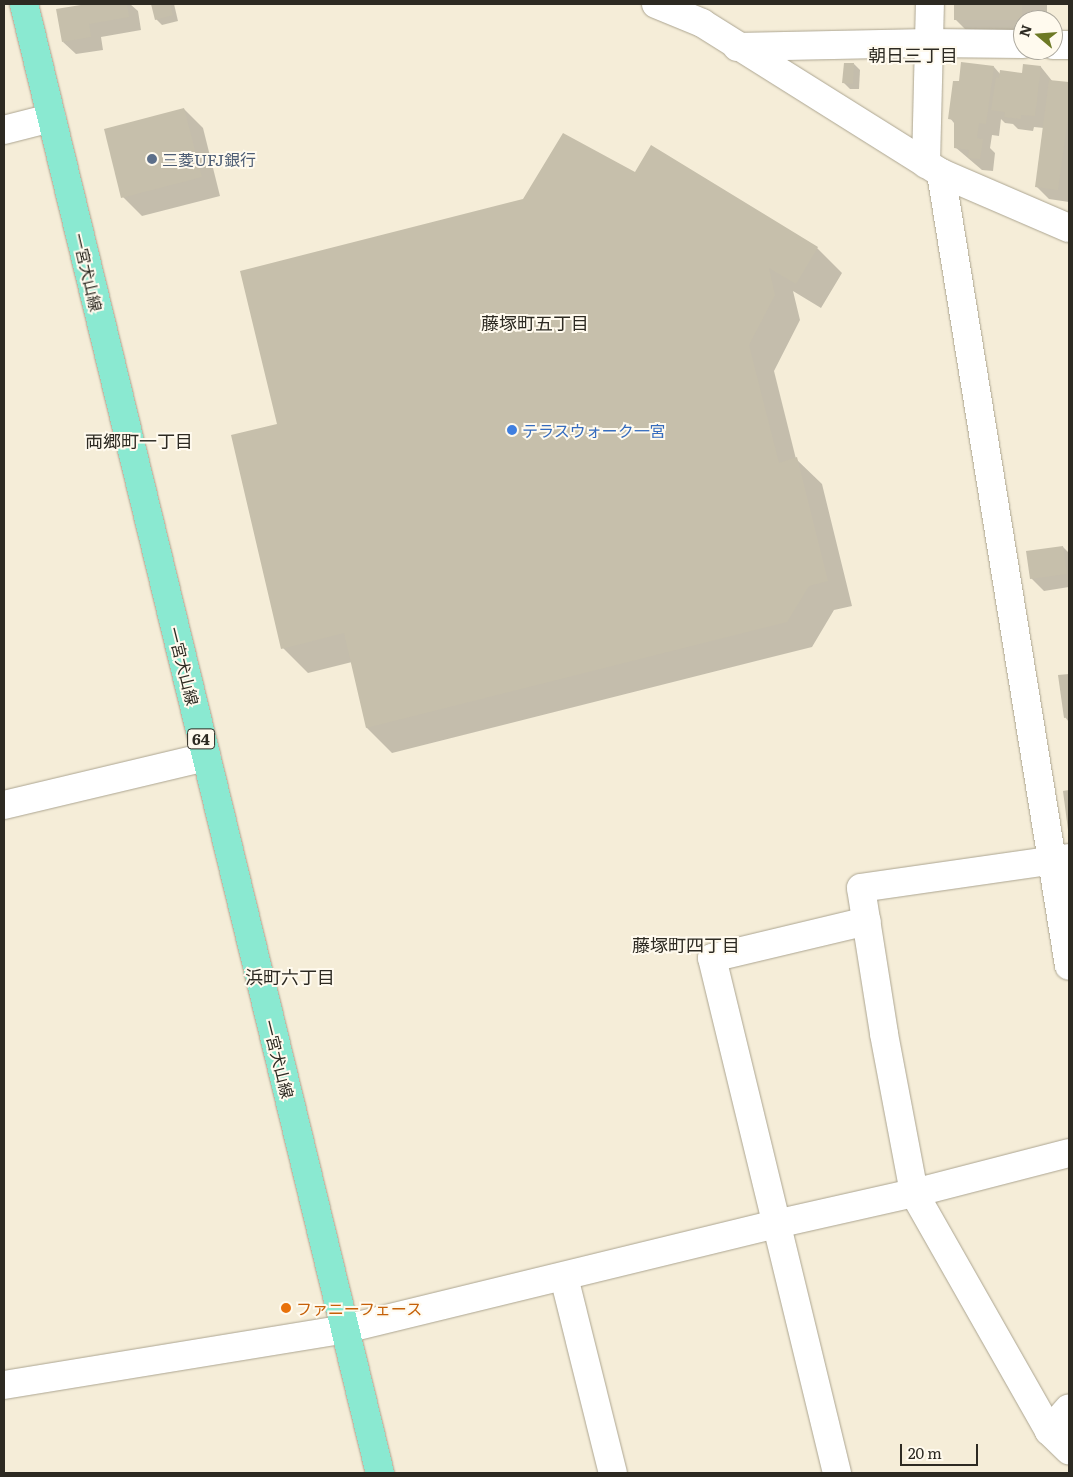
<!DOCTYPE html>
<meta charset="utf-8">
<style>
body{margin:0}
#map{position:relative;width:1073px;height:1477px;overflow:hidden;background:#f5edd8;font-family:Literata,"Noto Sans JP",serif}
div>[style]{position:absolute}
.shadow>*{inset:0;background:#0003}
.building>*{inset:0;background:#c6bfab}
.roads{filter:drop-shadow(0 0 1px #aca591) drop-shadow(0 0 1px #aca591)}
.minor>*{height:28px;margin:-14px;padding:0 14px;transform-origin:14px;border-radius:14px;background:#fff}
.major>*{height:28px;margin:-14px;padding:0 14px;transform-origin:14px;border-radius:14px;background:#8ae9d1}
.dots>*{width:14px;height:14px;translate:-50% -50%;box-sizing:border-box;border:2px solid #fffaee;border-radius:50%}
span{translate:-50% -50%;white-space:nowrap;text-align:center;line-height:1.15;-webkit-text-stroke:4px #fffaee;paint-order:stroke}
.shield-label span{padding:1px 4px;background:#fffaee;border:1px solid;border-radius:4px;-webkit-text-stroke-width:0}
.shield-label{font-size:15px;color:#2d2a22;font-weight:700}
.service-label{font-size:16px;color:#4e5e75}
.left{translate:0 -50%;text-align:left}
.street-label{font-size:16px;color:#2d2a22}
.shop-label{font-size:16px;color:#366cbe}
.food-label{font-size:16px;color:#c56008}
.neighbourhood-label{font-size:18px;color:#2d2a22}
.frame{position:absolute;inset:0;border:5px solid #2d2a22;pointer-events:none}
.north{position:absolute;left:1013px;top:10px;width:50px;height:50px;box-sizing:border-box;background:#fffaee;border:1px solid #aba79c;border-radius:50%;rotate:288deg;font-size:14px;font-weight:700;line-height:20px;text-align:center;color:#2d2a22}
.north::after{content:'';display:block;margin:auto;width:18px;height:22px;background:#6d7925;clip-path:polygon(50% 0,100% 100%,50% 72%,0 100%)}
.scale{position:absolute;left:900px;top:1444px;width:78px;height:22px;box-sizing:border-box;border:2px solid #2d2a22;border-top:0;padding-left:6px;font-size:15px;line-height:18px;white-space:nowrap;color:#2d2a22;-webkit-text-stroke:4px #fffaee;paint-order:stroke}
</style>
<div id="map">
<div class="shadow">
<i style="clip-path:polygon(91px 4px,130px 4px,138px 11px,141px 30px,101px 37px,103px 50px,76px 54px,63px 42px)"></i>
<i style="clip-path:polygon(152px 4px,174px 4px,178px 21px,162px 25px,156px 19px)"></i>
<i style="clip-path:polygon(955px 4px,1047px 4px,1047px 20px,1023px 20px,1023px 44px,980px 44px,955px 19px)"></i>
<i style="clip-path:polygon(854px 64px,860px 70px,859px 89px,850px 89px,844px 83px)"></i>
<i style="clip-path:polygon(1024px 65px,1041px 67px,1053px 82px,1069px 84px,1069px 202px,1049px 199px,1036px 186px,1044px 128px,1034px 127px,1033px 131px,1018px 129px,1013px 124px,1005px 123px,1001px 119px,999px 136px,992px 135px,990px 148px,995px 153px,993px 171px,982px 170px,955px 147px,954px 123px,950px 118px,960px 83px,994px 67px,1001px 75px,1023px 74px)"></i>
<i style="clip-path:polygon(184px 109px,203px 128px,220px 196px,142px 216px,123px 197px)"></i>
<i style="clip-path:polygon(651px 147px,817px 248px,842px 273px,821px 308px,793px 291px,800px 320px,774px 371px,796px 459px,822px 484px,852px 606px,834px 610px,812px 647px,392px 753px,367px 728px,352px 662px,308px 673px,283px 648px,278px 425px,635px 174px)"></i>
<i style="clip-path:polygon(1063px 547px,1069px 553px,1069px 587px,1044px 591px,1031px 578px)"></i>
<i style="clip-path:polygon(1069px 675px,1069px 722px,1065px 717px,1060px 676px)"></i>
</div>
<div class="building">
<i style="clip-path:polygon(87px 4px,127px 4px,129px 17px,89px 24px,91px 37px,62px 42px,56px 9px)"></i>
<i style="clip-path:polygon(151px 4px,170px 4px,173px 15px,155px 20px)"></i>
<i style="clip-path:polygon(954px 4px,1022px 4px,1022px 20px,954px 20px)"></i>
<i style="clip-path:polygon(961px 62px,994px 66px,986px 124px,979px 123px,977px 138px,983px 139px,980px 159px,968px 158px,969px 150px,954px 148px,954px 120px,948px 119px,953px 81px,959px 81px)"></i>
<i style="clip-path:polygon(844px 63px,854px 63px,853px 84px,842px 83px)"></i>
<i style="clip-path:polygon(1023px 64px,1041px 66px,1035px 116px,1021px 115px,1021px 119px,1004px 117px,1005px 112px,991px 110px,996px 77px,999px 78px,1000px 70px,1022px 73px)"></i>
<i style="clip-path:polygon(1049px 80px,1069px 82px,1069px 110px,1058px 190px,1035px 187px)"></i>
<i style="clip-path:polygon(184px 108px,202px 177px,121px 198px,104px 129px)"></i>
<i style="clip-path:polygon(563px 133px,635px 172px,651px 145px,818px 247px,796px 284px,769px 268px,775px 295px,749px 345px,779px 463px,797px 457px,828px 581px,809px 586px,787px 622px,366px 728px,344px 633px,281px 649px,231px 435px,277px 424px,240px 271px,523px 199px)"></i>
<i style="clip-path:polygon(1063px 546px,1067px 574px,1030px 579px,1026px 551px)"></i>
<i style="clip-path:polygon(1069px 674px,1069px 717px,1064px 718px,1058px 675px)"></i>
<i style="clip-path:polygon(1069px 790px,1069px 830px,1068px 830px,1063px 791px)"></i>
</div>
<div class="roads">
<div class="minor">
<i style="left:656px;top:4px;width:50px;rotate:22.4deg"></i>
<i style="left:702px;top:23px;width:282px;rotate:32.1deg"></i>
<i style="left:941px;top:173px;width:139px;rotate:23.3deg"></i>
<i style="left:1053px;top:45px;width:16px"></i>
<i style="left:737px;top:47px;width:192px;rotate:-1.2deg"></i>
<i style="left:929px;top:43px;width:94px;rotate:0.6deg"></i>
<i style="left:4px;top:130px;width:49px;rotate:-14.3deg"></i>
<i style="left:926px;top:164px;width:160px;rotate:-88.6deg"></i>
<i style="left:941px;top:173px;width:803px;rotate:80.83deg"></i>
<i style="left:4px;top:805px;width:208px;rotate:-13.4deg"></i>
<i style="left:1069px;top:858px;width:210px;rotate:171.8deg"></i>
<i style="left:861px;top:888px;width:148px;rotate:81deg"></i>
<i style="left:884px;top:1034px;width:162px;rotate:79.3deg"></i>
<i style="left:914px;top:1193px;width:274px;rotate:60.4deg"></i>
<i style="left:1049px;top:1431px;width:28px;rotate:44deg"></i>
<i style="left:564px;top:1277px;width:202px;rotate:76deg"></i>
<i style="left:4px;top:1385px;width:346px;rotate:-9.3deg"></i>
<i style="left:345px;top:1329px;width:444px;rotate:-13.7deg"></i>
<i style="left:776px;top:1224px;width:141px;rotate:-12.7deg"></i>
<i style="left:914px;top:1193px;width:160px;rotate:-14.5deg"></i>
<i style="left:1049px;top:1431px;width:30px;rotate:-49deg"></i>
<i style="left:837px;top:1473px;width:530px;rotate:-103.64deg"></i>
<i style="left:712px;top:958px;width:159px;rotate:-13.4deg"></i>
</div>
<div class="major">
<i style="left:24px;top:4px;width:1512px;rotate:76.38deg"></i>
</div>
</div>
<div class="dots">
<i style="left:152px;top:159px;background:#5c6f8a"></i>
<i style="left:512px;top:430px;background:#3f7fe0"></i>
<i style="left:286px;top:1308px;background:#e8710a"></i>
</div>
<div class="shield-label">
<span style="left:201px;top:739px">64</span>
</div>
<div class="service-label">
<span class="left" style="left:162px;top:159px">三菱UFJ銀行</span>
</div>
<div class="street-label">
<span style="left:88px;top:272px;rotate:77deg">一宮犬山線</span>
<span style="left:184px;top:666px;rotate:76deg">一宮犬山線</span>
<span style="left:279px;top:1059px;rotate:76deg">一宮犬山線</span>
</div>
<div class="shop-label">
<span class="left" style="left:522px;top:430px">テラスウォーク一宮</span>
</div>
<div class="food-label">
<span class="left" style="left:296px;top:1308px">ファニーフェース</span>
</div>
<div class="neighbourhood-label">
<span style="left:913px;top:55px">朝日三丁目</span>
<span style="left:535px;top:323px">藤塚町五丁目</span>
<span style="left:139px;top:441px">両郷町一丁目</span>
<span style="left:686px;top:945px">藤塚町四丁目</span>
<span style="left:290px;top:977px">浜町六丁目</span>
</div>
<div class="frame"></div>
<div class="north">N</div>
<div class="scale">20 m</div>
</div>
